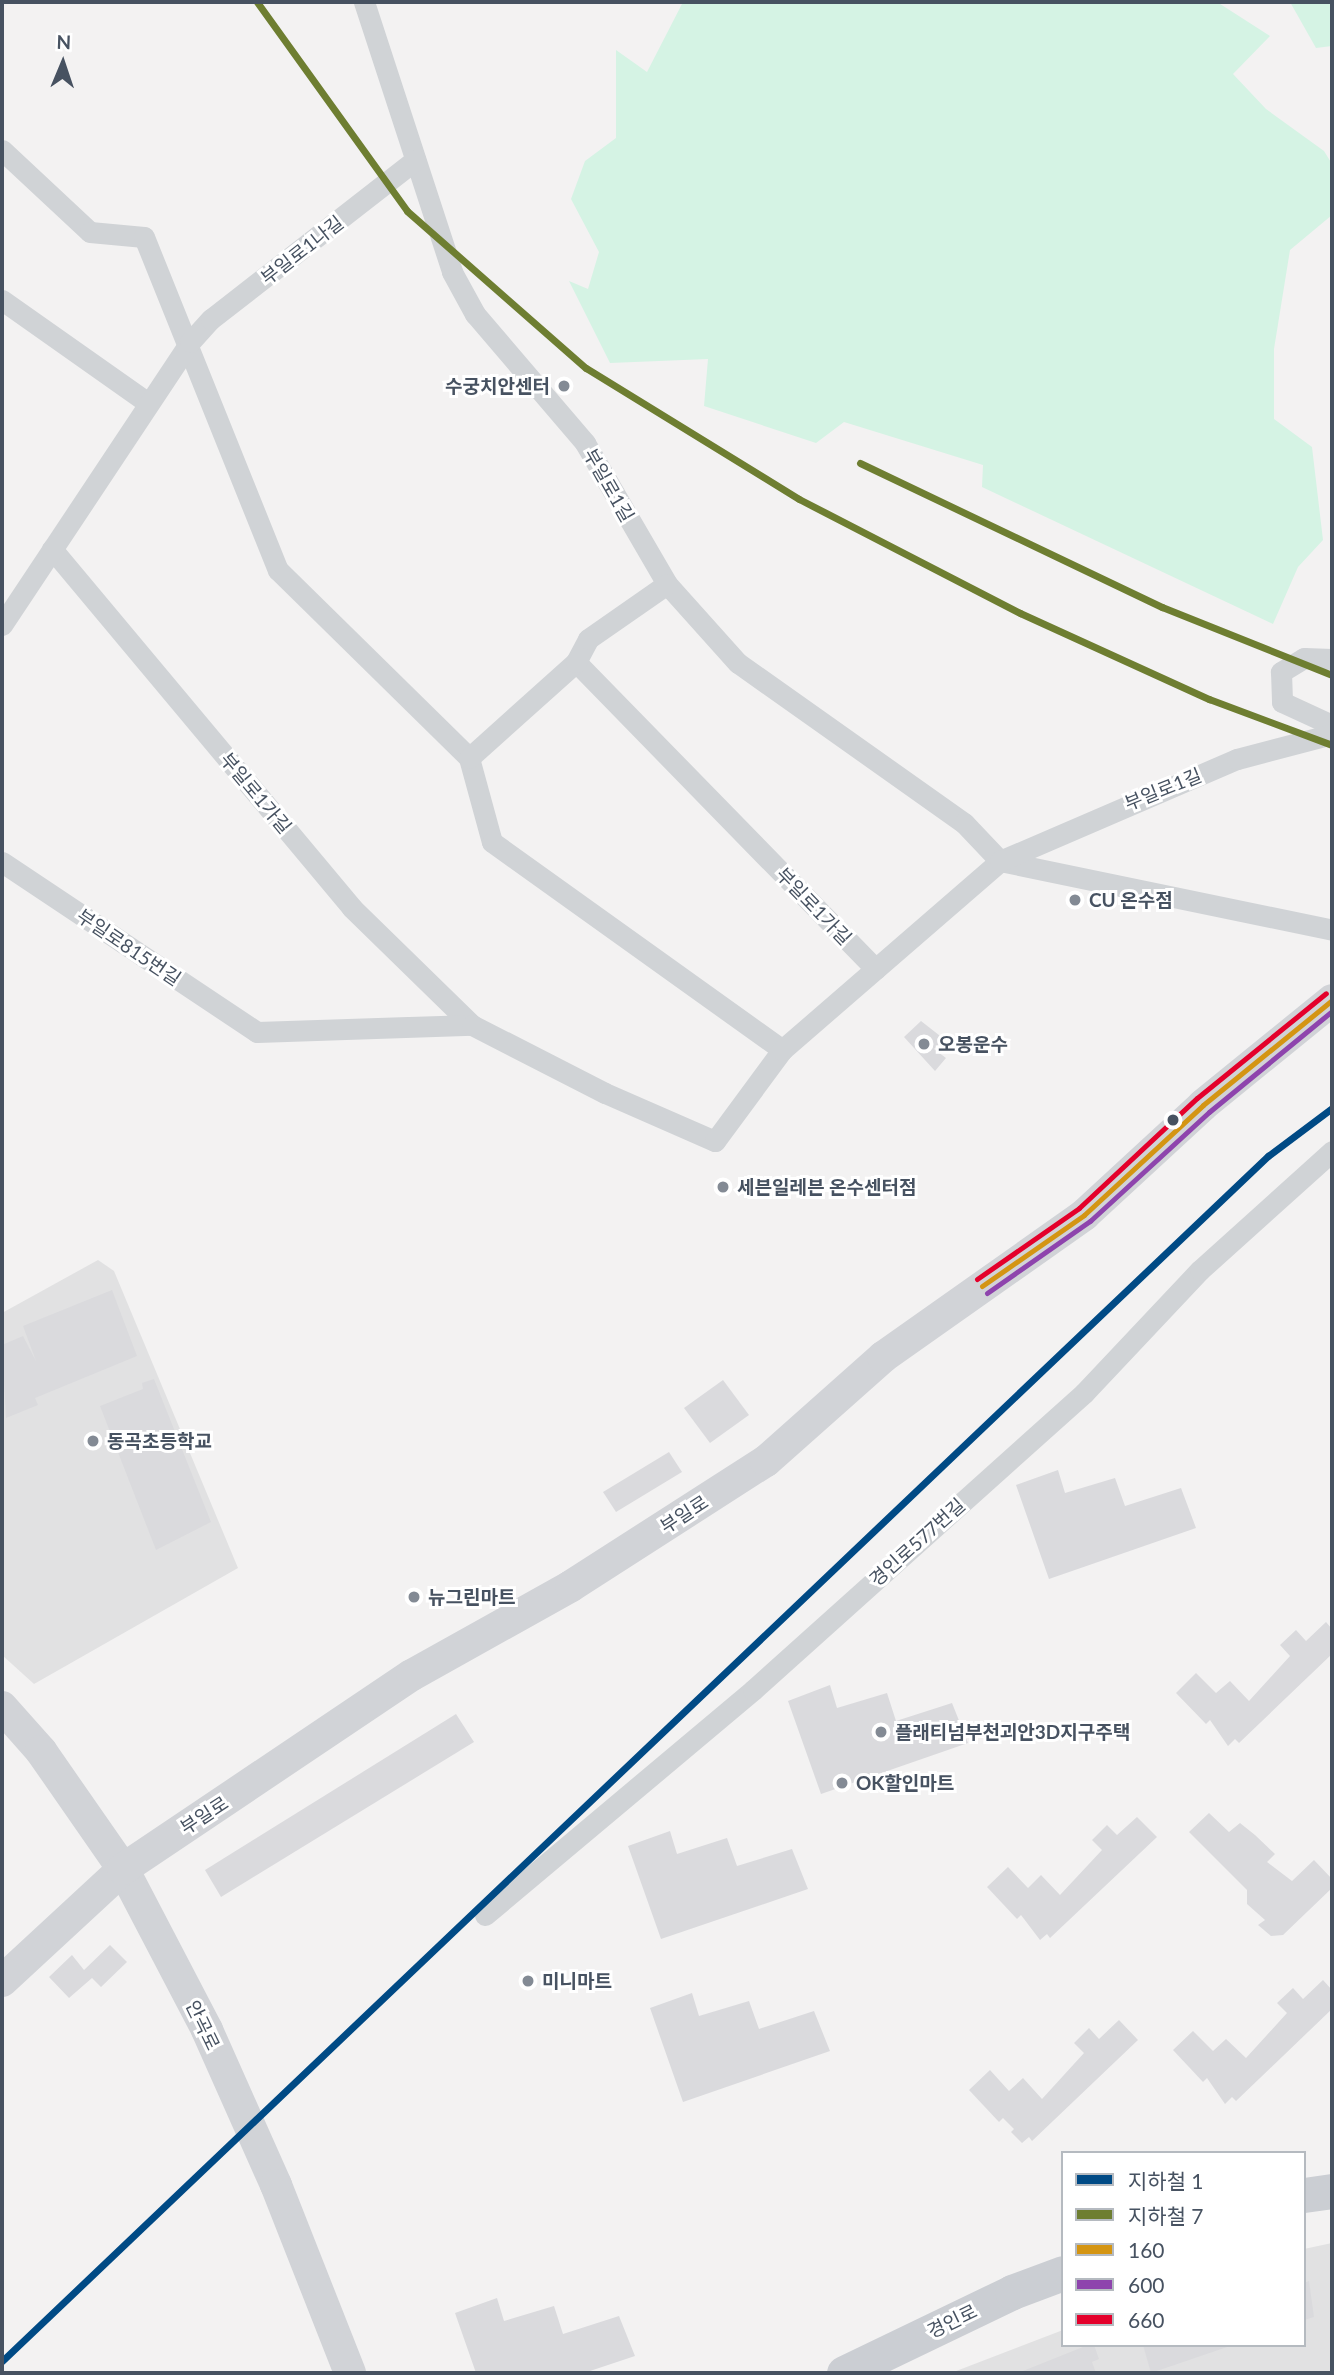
<!DOCTYPE html>
<meta charset="utf-8">
<style>
body{margin:0}
#map{position:relative;width:1334px;height:2375px;overflow:hidden;background:#f3f2f2;font-family:Lato,"Noto Sans KR",sans-serif}
div>[style]{position:absolute}
.education>*{inset:0;background:#e1e1e2}
.green>*{inset:0;background:#d5f3e4}
.building>*{inset:0;background:#dadadd}
.street>*{height:21px;margin:-10.5px;padding:0 10.5px;transform-origin:10.5px;border-radius:10.5px;background:#d0d3d6}
.secondary>*{height:32px;margin:-16px;padding:0 16px;transform-origin:16px;border-radius:16px;background:#d1d3d7}
.primary>*{height:35px;margin:-17.5px;padding:0 17.5px;transform-origin:17.5px;border-radius:17.5px;background:#cbced3}
.bus-1>*{height:5px;margin:-2.5px;padding:0 2.5px;transform-origin:2.5px;border-radius:2.5px;background:#d49513}
.bus-2>*{height:5px;margin:-2.5px;padding:0 2.5px;transform-origin:2.5px;border-radius:2.5px;background:#8e44ad}
.bus-3>*{height:5px;margin:-2.5px;padding:0 2.5px;transform-origin:2.5px;border-radius:2.5px;background:#e4002b}
.metro-1>*{height:7px;margin:-3.5px;padding:0 3.5px;transform-origin:3.5px;border-radius:3.5px;background:#004a85}
.metro-2>*{height:7px;margin:-3.5px;padding:0 3.5px;transform-origin:3.5px;border-radius:3.5px;background:#6e7e31}
.dots>*{width:19px;height:19px;translate:-50% -50%;box-sizing:border-box;border:4px solid #fff;border-radius:50%}
span{translate:-50% -50%;white-space:nowrap;text-align:center;line-height:1.15;-webkit-text-stroke:6px #fff;paint-order:stroke}
.street-label{font-size:19px;color:#475261}
.poi-label{font-size:19px;color:#475261;font-weight:700}
.right{translate:-100% -50%;text-align:right}
.left{translate:0 -50%;text-align:left}
.frame{position:absolute;inset:0;border:4px solid #475261;pointer-events:none}
.legend{position:absolute;left:1061px;top:2151px;width:245px;height:196px;box-sizing:border-box;background:#fff;border:2px solid #b5bac0;margin:0;padding:9px 12px;list-style:none;font-size:21px;color:#475261}
.legend li{display:flex;align-items:center;gap:14px;height:35px}
.legend b{width:35px;border:2px solid #b5bac0}
.north{position:absolute;left:28px;top:28px;width:70px;height:70px;-webkit-text-stroke:5px #fff;paint-order:stroke;rotate:2deg;font-size:19px;font-weight:700;line-height:28px;text-align:center;color:#475261}
.north::after{content:'';display:block;margin:auto;width:24px;height:32px;background:#475261;clip-path:polygon(50% 0,100% 100%,50% 72%,0 100%)}
</style>
<div id="map">
<div class="education">
<i style="clip-path:polygon(98px 1260px,114px 1271px,238px 1568px,34px 1684px,2px 1655px,2px 1313px)"></i>
<i style="clip-path:polygon(1332px 2243px,1332px 2373px,951px 2373px,1063px 2330px,1063px 2345px,1304px 2345px,1304px 2249px)"></i>
</div>
<div class="green">
<i style="clip-path:polygon(683px 2px,1217px 2px,1270px 36px,1233px 74px,1266px 109px,1324px 151px,1332px 164px,1332px 215px,1290px 250px,1274px 349px,1274px 419px,1312px 447px,1323px 540px,1298px 567px,1273px 624px,982px 487px,983px 465px,844px 422px,816px 443px,704px 406px,708px 359px,610px 363px,569px 281px,588px 289px,599px 252px,571px 199px,585px 161px,616px 138px,616px 50px,647px 72px)"></i>
<i style="clip-path:polygon(1290px 2px,1332px 2px,1332px 46px,1316px 48px)"></i>
</div>
<div class="building">
<i style="clip-path:polygon(921px 1021px,944px 1039px,934px 1049px,946px 1058px,935px 1071px,904px 1037px)"></i>
<i style="clip-path:polygon(112px 1290px,137px 1356px,35px 1398px,38px 1405px,6px 1418px,2px 1345px,23px 1336px,36px 1361px,23px 1326px)"></i>
<i style="clip-path:polygon(154px 1379px,211px 1522px,156px 1550px,100px 1406px,143px 1389px,142px 1383px)"></i>
<i style="clip-path:polygon(723px 1380px,749px 1415px,710px 1443px,684px 1408px)"></i>
<i style="clip-path:polygon(669px 1452px,682px 1472px,616px 1512px,603px 1492px)"></i>
<i style="clip-path:polygon(1058px 1470px,1065px 1493px,1115px 1478px,1125px 1506px,1181px 1488px,1196px 1528px,1049px 1579px,1016px 1485px)"></i>
<i style="clip-path:polygon(1326px 1622px,1332px 1629px,1332px 1654px,1239px 1743px,1235px 1739px,1228px 1746px,1210px 1720px,1206px 1724px,1176px 1693px,1196px 1673px,1216px 1693px,1230px 1681px,1249px 1701px,1290px 1656px,1280px 1645px,1296px 1630px,1306px 1641px)"></i>
<i style="clip-path:polygon(830px 1685px,837px 1708px,887px 1693px,896px 1721px,952px 1703px,968px 1743px,821px 1794px,788px 1701px)"></i>
<i style="clip-path:polygon(456px 1714px,474px 1742px,221px 1897px,205px 1870px)"></i>
<i style="clip-path:polygon(1209px 1813px,1229px 1832px,1240px 1823px,1255px 1835px,1275px 1854px,1267px 1862px,1292px 1881px,1314px 1860px,1332px 1879px,1332px 1888px,1283px 1935px,1271px 1936px,1258px 1925px,1265px 1920px,1247px 1904px,1247px 1890px,1189px 1832px)"></i>
<i style="clip-path:polygon(1137px 1817px,1157px 1837px,1050px 1938px,1047px 1934px,1040px 1940px,1021px 1915px,1017px 1919px,987px 1887px,1008px 1867px,1028px 1888px,1041px 1875px,1060px 1895px,1102px 1850px,1092px 1840px,1107px 1825px,1117px 1835px)"></i>
<i style="clip-path:polygon(670px 1831px,677px 1854px,727px 1838px,737px 1866px,792px 1849px,808px 1889px,661px 1939px,628px 1846px)"></i>
<i style="clip-path:polygon(110px 1945px,127px 1962px,101px 1987px,92px 1978px,69px 1998px,49px 1977px,72px 1955px,84px 1970px)"></i>
<i style="clip-path:polygon(1323px 1980px,1332px 1990px,1332px 2009px,1236px 2101px,1232px 2097px,1225px 2104px,1207px 2078px,1203px 2082px,1173px 2050px,1193px 2031px,1213px 2051px,1226px 2039px,1246px 2058px,1287px 2013px,1277px 2003px,1293px 1988px,1303px 1999px)"></i>
<i style="clip-path:polygon(692px 1993px,699px 2016px,749px 2001px,759px 2029px,814px 2011px,830px 2051px,683px 2102px,650px 2008px)"></i>
<i style="clip-path:polygon(1119px 2020px,1138px 2040px,1032px 2141px,1029px 2137px,1022px 2143px,1011px 2132px,1014px 2129px,1003px 2118px,999px 2122px,969px 2090px,990px 2070px,1009px 2091px,1023px 2078px,1042px 2099px,1084px 2053px,1074px 2043px,1089px 2028px,1099px 2039px)"></i>
<i style="clip-path:polygon(1309px 2281px,1314px 2317px,1304px 2320px,1304px 2283px)"></i>
<i style="clip-path:polygon(497px 2298px,504px 2321px,554px 2306px,563px 2334px,619px 2316px,635px 2356px,584px 2373px,476px 2373px,455px 2313px)"></i>
<i style="clip-path:polygon(1088px 2345px,1094px 2345px,1099px 2359px,1092px 2362px,1096px 2373px,1018px 2373px)"></i>
<i style="clip-path:polygon(1143px 2345px,1230px 2345px,1230px 2346px,1151px 2373px)"></i>
</div>
<div class="street">
<i style="left:364px;top:2px;width:284px;rotate:71.9deg"></i>
<i style="left:452px;top:272px;width:48px;rotate:61.3deg"></i>
<i style="left:475px;top:314px;width:170px;rotate:49.5deg"></i>
<i style="left:585px;top:443px;width:163px;rotate:59.8deg"></i>
<i style="left:667px;top:584px;width:106px;rotate:48.1deg"></i>
<i style="left:738px;top:663px;width:277px;rotate:35.3deg"></i>
<i style="left:964px;top:823px;width:52px;rotate:46.5deg"></i>
<i style="left:1000px;top:861px;width:339px;rotate:11.7deg"></i>
<i style="left:2px;top:150px;width:120px;rotate:43deg"></i>
<i style="left:90px;top:232px;width:54px;rotate:5.3deg"></i>
<i style="left:144px;top:237px;width:359px;rotate:68.1deg"></i>
<i style="left:278px;top:570px;width:268px;rotate:44.5deg"></i>
<i style="left:469px;top:758px;width:87px;rotate:74.7deg"></i>
<i style="left:492px;top:842px;width:357px;rotate:35.6deg"></i>
<i style="left:2px;top:300px;width:179px;rotate:35.2deg"></i>
<i style="left:52px;top:549px;width:468px;rotate:50.1deg"></i>
<i style="left:352px;top:908px;width:168px;rotate:44.3deg"></i>
<i style="left:2px;top:625px;width:340px;rotate:-56.4deg"></i>
<i style="left:190px;top:342px;width:31px;rotate:-48deg"></i>
<i style="left:211px;top:319px;width:259px;rotate:-37.9deg"></i>
<i style="left:1332px;top:659px;width:28px;rotate:-178deg"></i>
<i style="left:1304px;top:658px;width:27px;rotate:149deg"></i>
<i style="left:1281px;top:672px;width:30px;rotate:88deg"></i>
<i style="left:1282px;top:702px;width:55px;rotate:24.7deg"></i>
<i style="left:576px;top:662px;width:429px;rotate:45.7deg"></i>
<i style="left:469px;top:758px;width:144px;rotate:-41.9deg"></i>
<i style="left:576px;top:662px;width:26px;rotate:-62deg"></i>
<i style="left:588px;top:639px;width:96px;rotate:-34.8deg"></i>
<i style="left:2px;top:862px;width:306px;rotate:33.7deg"></i>
<i style="left:257px;top:1032px;width:215px;rotate:-1.9deg"></i>
<i style="left:472px;top:1025px;width:149px;rotate:27.1deg"></i>
<i style="left:605px;top:1093px;width:120px;rotate:23.6deg"></i>
<i style="left:715px;top:1141px;width:113px;rotate:-53.6deg"></i>
<i style="left:782px;top:1050px;width:289px;rotate:-40.9deg"></i>
<i style="left:1000px;top:861px;width:258px;rotate:-23.3deg"></i>
<i style="left:1237px;top:759px;width:98px;rotate:-14.7deg"></i>
<i style="left:485px;top:1915px;width:350px;rotate:-40deg"></i>
<i style="left:753px;top:1690px;width:445px;rotate:-41.9deg"></i>
<i style="left:1084px;top:1393px;width:169px;rotate:-46.7deg"></i>
<i style="left:1200px;top:1270px;width:178px;rotate:-42deg"></i>
</div>
<div class="secondary">
<i style="left:2px;top:1707px;width:59px;rotate:48.4deg"></i>
<i style="left:41px;top:1751px;width:144px;rotate:55.2deg"></i>
<i style="left:123px;top:1869px;width:182px;rotate:62.4deg"></i>
<i style="left:207px;top:2030px;width:170px;rotate:66deg"></i>
<i style="left:276px;top:2185px;width:202px;rotate:68.5deg"></i>
<i style="left:2px;top:1981px;width:165px;rotate:-42.8deg"></i>
<i style="left:123px;top:1869px;width:348px;rotate:-33.9deg"></i>
<i style="left:412px;top:1675px;width:182px;rotate:-29.2deg"></i>
<i style="left:571px;top:1586px;width:232px;rotate:-32.7deg"></i>
<i style="left:766px;top:1461px;width:157px;rotate:-41.6deg"></i>
<i style="left:883px;top:1357px;width:246px;rotate:-35.2deg"></i>
<i style="left:1084px;top:1215px;width:162px;rotate:-42.7deg"></i>
<i style="left:1203px;top:1105px;width:166px;rotate:-39.1deg"></i>
</div>
<div class="primary">
<i style="left:1304px;top:2195px;width:28px;rotate:-8deg"></i>
<i style="left:844px;top:2373px;width:187px;rotate:-25.7deg"></i>
<i style="left:1012px;top:2292px;width:54px;rotate:-20.4deg"></i>
</div>
<div class="bus-1">
<i style="left:982px;top:1286px;width:124px;rotate:-34.8deg"></i>
<i style="left:1084px;top:1215px;width:162px;rotate:-42.7deg"></i>
<i style="left:1203px;top:1105px;width:166px;rotate:-39.1deg"></i>
</div>
<div class="bus-2">
<i style="left:987px;top:1293px;width:126px;rotate:-35deg"></i>
<i style="left:1090px;top:1221px;width:161px;rotate:-42.5deg"></i>
<i style="left:1209px;top:1112px;width:159px;rotate:-39.4deg"></i>
</div>
<div class="bus-3">
<i style="left:977px;top:1279px;width:124px;rotate:-34.8deg"></i>
<i style="left:1079px;top:1208px;width:161px;rotate:-43deg"></i>
<i style="left:1197px;top:1098px;width:166px;rotate:-39.1deg"></i>
</div>
<div class="metro-1">
<i style="left:2px;top:2361px;width:1748px;rotate:-43.59deg"></i>
<i style="left:1268px;top:1156px;width:80px;rotate:-36.9deg"></i>
</div>
<div class="metro-2">
<i style="left:257px;top:2px;width:257px;rotate:54.3deg"></i>
<i style="left:407px;top:211px;width:238px;rotate:41.3deg"></i>
<i style="left:586px;top:368px;width:250px;rotate:31.6deg"></i>
<i style="left:799px;top:499px;width:249px;rotate:27.3deg"></i>
<i style="left:1020px;top:613px;width:208px;rotate:24.5deg"></i>
<i style="left:1209px;top:699px;width:131px;rotate:20.5deg"></i>
<i style="left:860px;top:463px;width:335px;rotate:25.5deg"></i>
<i style="left:1162px;top:607px;width:183px;rotate:21.8deg"></i>
</div>
<div class="dots">
<i style="left:564px;top:386px;background:#838a94"></i>
<i style="left:1075px;top:900px;background:#838a94"></i>
<i style="left:924px;top:1044px;background:#838a94"></i>
<i style="left:1173px;top:1120px;background:#475261"></i>
<i style="left:723px;top:1187px;background:#838a94"></i>
<i style="left:93px;top:1441px;background:#838a94"></i>
<i style="left:414px;top:1597px;background:#838a94"></i>
<i style="left:881px;top:1732px;background:#838a94"></i>
<i style="left:842px;top:1783px;background:#838a94"></i>
<i style="left:528px;top:1981px;background:#838a94"></i>
</div>
<div class="street-label">
<span style="left:302px;top:250px;rotate:-38deg">부일로1나길</span>
<span style="left:609px;top:485px;rotate:60deg">부일로1길</span>
<span style="left:1163px;top:789px;rotate:-22deg">부일로1길</span>
<span style="left:256px;top:793px;rotate:50deg">부일로1가길</span>
<span style="left:814px;top:906px;rotate:46deg">부일로1가길</span>
<span style="left:129px;top:947px;rotate:34deg">부일로815번길</span>
<span style="left:684px;top:1514px;rotate:-33deg">부일로</span>
<span style="left:917px;top:1542px;rotate:-42deg">경인로577번길</span>
<span style="left:204px;top:1815px;rotate:-33deg">부일로</span>
<span style="left:203px;top:2025px;rotate:64deg">안곡로</span>
<span style="left:952px;top:2321px;rotate:-26deg">경인로</span>
</div>
<div class="poi-label">
<span class="right" style="left:550px;top:386px">수궁치안센터</span>
<span class="left" style="left:1089px;top:900px">CU 온수점</span>
<span class="left" style="left:938px;top:1044px">오봉운수</span>
<span class="left" style="left:737px;top:1187px">세븐일레븐 온수센터점</span>
<span class="left" style="left:107px;top:1441px">동곡초등학교</span>
<span class="left" style="left:428px;top:1597px">뉴그린마트</span>
<span class="left" style="left:895px;top:1732px">플래티넘부천괴안3D지구주택</span>
<span class="left" style="left:856px;top:1783px">OK할인마트</span>
<span class="left" style="left:542px;top:1981px">미니마트</span>
</div>
<div class="frame"></div>
<ul class="legend">
<li><b style="height:9px;background:#004a85"></b>지하철 1</li>
<li><b style="height:9px;background:#6e7e31"></b>지하철 7</li>
<li><b style="height:9px;background:#d49513"></b>160</li>
<li><b style="height:9px;background:#8e44ad"></b>600</li>
<li><b style="height:9px;background:#e4002b"></b>660</li>
</ul>
<div class="north">N</div>
</div>
